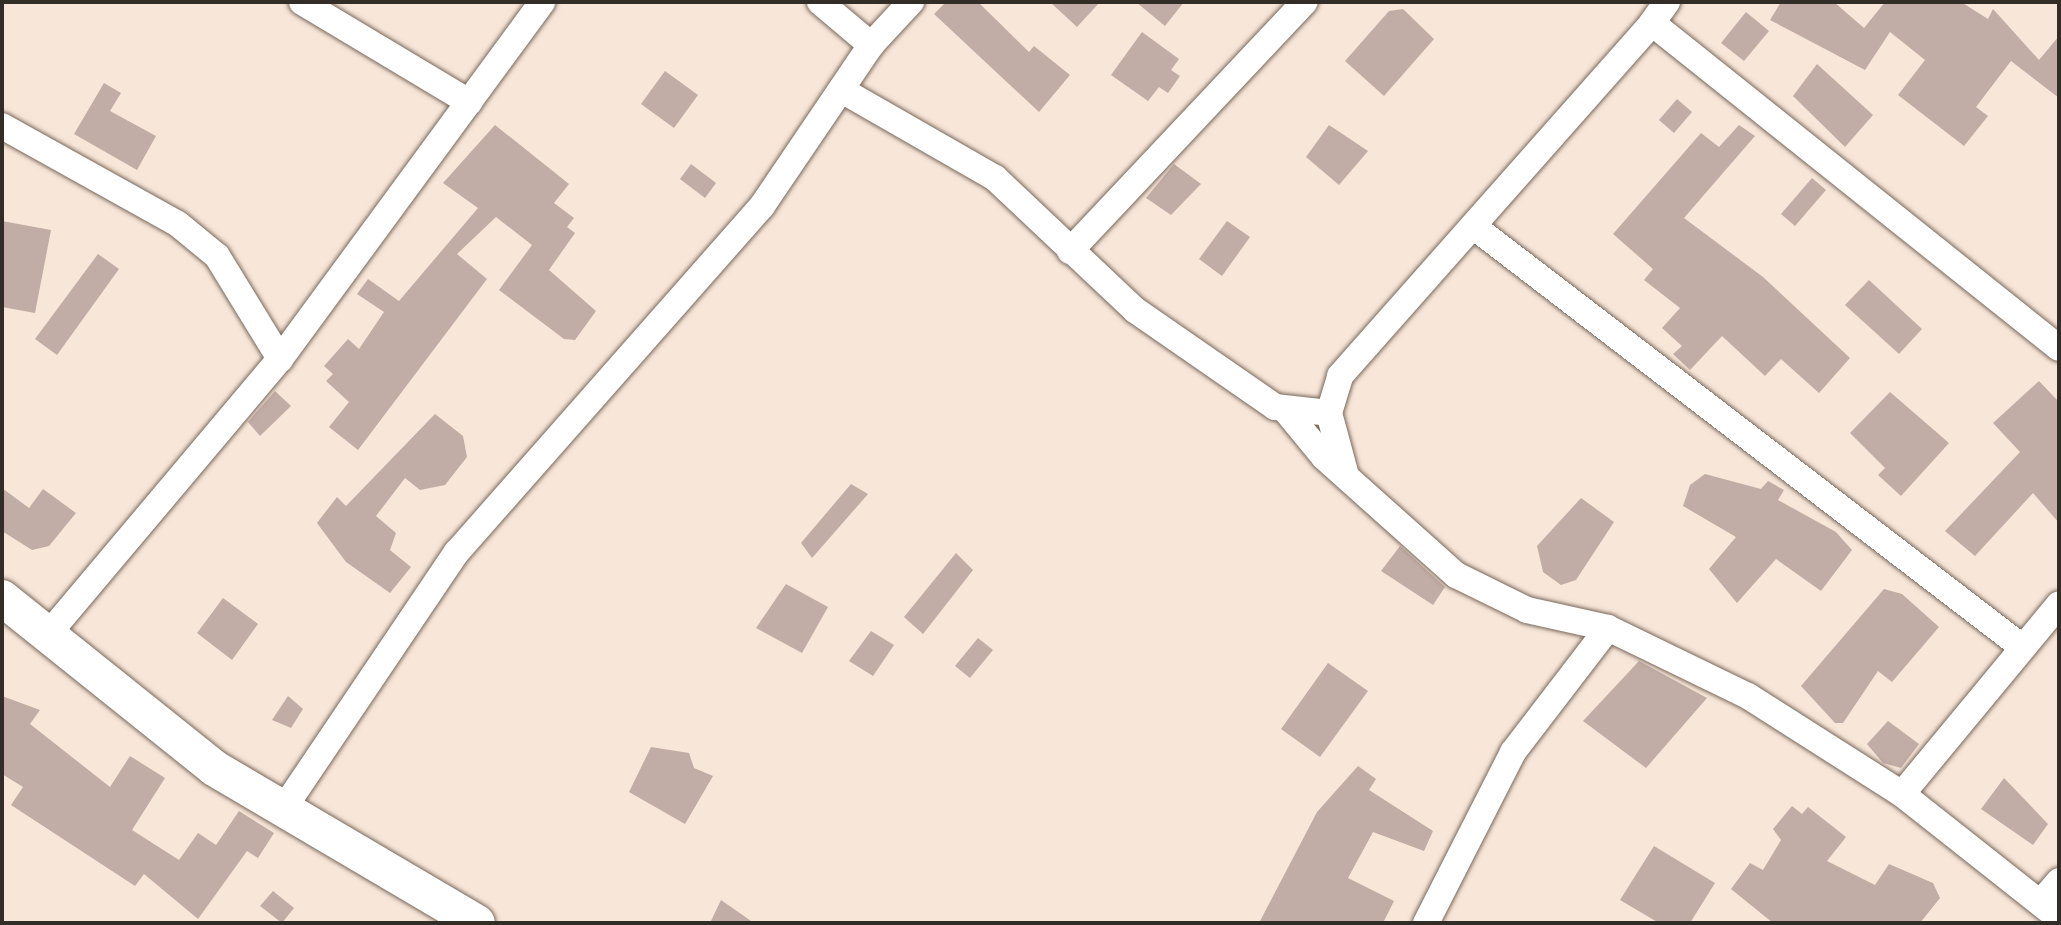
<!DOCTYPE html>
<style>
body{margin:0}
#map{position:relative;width:2061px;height:925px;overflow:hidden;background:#f8e6d8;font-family:"Open Sans",sans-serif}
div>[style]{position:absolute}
.building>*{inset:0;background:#c2aca6}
.roads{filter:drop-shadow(0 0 2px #77685b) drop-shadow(0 0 2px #77685b)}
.street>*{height:26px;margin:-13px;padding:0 13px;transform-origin:13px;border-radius:13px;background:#fff}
.secondary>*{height:36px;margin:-18px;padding:0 18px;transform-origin:18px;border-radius:18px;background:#fff}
span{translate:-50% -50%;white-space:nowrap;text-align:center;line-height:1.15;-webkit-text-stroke:8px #fff;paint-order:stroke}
.frame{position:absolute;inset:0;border:4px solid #332d27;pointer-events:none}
</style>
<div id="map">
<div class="building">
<i style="clip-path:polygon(946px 2px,978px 2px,1029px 52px,1034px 46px,1070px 75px,1039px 112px,934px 14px)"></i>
<i style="clip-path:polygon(1050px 2px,1100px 2px,1077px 27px)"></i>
<i style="clip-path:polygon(1136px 2px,1184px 2px,1165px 26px)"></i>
<i style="clip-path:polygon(1781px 2px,1834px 2px,1864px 28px,1885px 2px,1961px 2px,1988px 19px,1993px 9px,2039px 60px,2059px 36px,2059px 98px,2011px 61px,1976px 107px,1988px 116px,1964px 146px,1898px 95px,1925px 60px,1890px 32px,1865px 70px,1770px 20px)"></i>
<i style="clip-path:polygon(1403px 9px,1434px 39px,1384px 96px,1345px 61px,1389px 11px)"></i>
<i style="clip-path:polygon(1746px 12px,1769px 31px,1744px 61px,1721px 43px)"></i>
<i style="clip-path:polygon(1142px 32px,1179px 59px,1171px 70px,1180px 76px,1168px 93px,1159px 87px,1148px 101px,1111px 75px)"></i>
<i style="clip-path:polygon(1817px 64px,1873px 115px,1845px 147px,1793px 96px)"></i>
<i style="clip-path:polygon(665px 71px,698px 95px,674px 128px,641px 104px)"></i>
<i style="clip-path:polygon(104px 83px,121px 93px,110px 111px,156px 136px,137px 170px,74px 134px)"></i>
<i style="clip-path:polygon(1677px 99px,1692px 112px,1674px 133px,1659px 120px)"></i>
<i style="clip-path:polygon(495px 125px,569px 184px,554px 203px,574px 218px,567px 227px,575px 233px,549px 270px,596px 311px,575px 340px,564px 339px,499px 290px,532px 245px,496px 217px,457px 254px,487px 279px,358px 450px,329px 427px,349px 402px,326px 381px,333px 374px,324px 366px,348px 339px,359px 349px,384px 312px,357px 294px,368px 279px,399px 301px,478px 208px,443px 183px)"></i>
<i style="clip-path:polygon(1329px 125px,1368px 151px,1339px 185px,1306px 157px)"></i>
<i style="clip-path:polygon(1739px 125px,1755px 136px,1684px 218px,1763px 277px,1850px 358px,1819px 393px,1781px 359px,1765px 376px,1722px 336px,1690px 370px,1673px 354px,1682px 346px,1662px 328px,1680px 308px,1644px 280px,1653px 269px,1613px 234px,1701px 133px,1719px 147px)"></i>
<i style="clip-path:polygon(691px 164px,716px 183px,705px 198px,680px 179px)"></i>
<i style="clip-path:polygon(1174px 164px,1201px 184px,1171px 215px,1146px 198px)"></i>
<i style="clip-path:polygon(1812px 178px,1826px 190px,1795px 226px,1781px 214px)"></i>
<i style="clip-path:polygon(2px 221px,51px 230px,35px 313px,2px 307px)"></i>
<i style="clip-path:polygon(1227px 221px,1250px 237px,1222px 276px,1199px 259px)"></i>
<i style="clip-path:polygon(98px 254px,119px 269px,57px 355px,35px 339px)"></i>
<i style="clip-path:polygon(1869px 280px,1922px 329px,1899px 354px,1845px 305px)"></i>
<i style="clip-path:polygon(2039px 381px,2059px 402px,2059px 523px,2033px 493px,1975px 556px,1945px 531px,2020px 452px,1993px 423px)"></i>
<i style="clip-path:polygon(275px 391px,291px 406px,260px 436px,248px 422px)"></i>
<i style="clip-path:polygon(1890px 392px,1949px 443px,1901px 496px,1878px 475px,1885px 468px,1850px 433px)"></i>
<i style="clip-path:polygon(435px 414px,463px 436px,467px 457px,445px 485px,420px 490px,405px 478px,376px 516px,396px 533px,390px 550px,411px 567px,390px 593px,346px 562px,317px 523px,337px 497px,346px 506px)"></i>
<i style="clip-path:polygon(1705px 474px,1761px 489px,1768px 481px,1784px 490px,1778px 500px,1836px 532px,1852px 550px,1821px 591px,1776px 559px,1737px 603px,1709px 569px,1736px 537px,1683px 506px,1690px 485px)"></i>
<i style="clip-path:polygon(851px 484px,868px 494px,812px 558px,801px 543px)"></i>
<i style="clip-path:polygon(2px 488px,29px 508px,43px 489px,76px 513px,49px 546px,32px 550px,2px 531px)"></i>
<i style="clip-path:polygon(1581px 498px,1614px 522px,1576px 580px,1561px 585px,1543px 572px,1537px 546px)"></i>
<i style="clip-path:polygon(1400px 546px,1445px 587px,1433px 605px,1381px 571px)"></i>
<i style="clip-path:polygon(956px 553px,973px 570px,923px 634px,904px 617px)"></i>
<i style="clip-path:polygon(786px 584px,828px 607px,802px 653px,756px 628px)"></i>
<i style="clip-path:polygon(1884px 589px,1902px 594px,1939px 627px,1892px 682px,1878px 671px,1843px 723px,1835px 723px,1801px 686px)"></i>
<i style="clip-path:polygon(223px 598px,258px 624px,232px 660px,197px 633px)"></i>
<i style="clip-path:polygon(871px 631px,894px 645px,873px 676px,849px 661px)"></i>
<i style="clip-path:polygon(978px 638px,993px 650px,970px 678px,955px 666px)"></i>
<i style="clip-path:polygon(1639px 661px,1707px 698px,1646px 768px,1583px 721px)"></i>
<i style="clip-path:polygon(1328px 663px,1368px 691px,1320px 757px,1281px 729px)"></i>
<i style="clip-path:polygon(2px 696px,40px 710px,30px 724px,110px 787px,130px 756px,165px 778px,132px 830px,179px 860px,198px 833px,216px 845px,239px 811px,274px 833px,258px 858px,247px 851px,198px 919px,144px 874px,135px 886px,11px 805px,23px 787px,2px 774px)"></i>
<i style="clip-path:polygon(288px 696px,303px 709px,291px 728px,272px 720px)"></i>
<i style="clip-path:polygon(1888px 721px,1919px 744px,1901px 768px,1883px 763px,1867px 744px)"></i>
<i style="clip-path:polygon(651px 747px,689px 753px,694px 768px,713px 776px,685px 824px,629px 792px)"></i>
<i style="clip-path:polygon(1358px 766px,1376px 779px,1369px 790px,1433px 831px,1424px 851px,1373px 832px,1348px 878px,1394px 901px,1383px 923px,1259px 923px,1317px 812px)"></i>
<i style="clip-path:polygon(2004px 778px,2048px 824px,2033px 845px,1981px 809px)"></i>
<i style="clip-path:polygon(1792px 806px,1802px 814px,1808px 807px,1846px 837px,1827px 861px,1875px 885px,1889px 864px,1933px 883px,1940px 898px,1920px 923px,1773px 923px,1731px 889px,1750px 863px,1763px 870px,1781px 840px,1773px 829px)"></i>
<i style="clip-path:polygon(1654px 846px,1715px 883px,1690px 923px,1659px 923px,1620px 900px)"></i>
<i style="clip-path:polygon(273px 891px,294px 908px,282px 923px,260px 906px)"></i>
<i style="clip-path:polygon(721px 900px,754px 923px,710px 923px)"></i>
</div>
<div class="roads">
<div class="street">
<i style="left:302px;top:2px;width:195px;rotate:30.9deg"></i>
<i style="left:820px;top:2px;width:67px;rotate:40.1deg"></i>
<i style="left:1667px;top:2px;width:26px;rotate:126deg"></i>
<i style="left:1652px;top:23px;width:521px;rotate:38.61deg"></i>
<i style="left:845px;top:92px;width:173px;rotate:29.8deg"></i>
<i style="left:995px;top:178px;width:192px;rotate:43.3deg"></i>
<i style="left:1135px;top:310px;width:170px;rotate:34.7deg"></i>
<i style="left:1275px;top:407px;width:54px;rotate:6.3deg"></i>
<i style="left:1329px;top:413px;width:39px;rotate:-73deg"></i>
<i style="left:1340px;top:376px;width:471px;rotate:-48.5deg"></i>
<i style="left:2px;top:126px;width:201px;rotate:29.1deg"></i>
<i style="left:178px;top:224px;width:50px;rotate:39.4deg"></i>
<i style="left:217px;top:256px;width:121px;rotate:58.5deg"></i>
<i style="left:1473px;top:226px;width:692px;rotate:37.48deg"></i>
<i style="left:1070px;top:251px;width:342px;rotate:-46.7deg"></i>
<i style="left:1287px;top:412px;width:58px;rotate:50.6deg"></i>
<i style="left:1324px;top:457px;width:177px;rotate:41.8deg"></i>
<i style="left:1456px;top:575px;width:79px;rotate:26.2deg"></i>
<i style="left:1527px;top:610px;width:83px;rotate:12.5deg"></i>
<i style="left:1608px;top:628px;width:156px;rotate:25.9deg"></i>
<i style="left:1748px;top:696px;width:183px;rotate:32.5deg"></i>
<i style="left:1902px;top:794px;width:200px;rotate:38.3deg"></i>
<i style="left:1329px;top:413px;width:61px;rotate:74.8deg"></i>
<i style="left:50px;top:632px;width:357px;rotate:-49.9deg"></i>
<i style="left:280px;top:359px;width:443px;rotate:-53.7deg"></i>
<i style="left:1902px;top:794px;width:246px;rotate:-50.4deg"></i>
<i style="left:282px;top:811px;width:313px;rotate:-56deg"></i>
<i style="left:457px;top:552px;width:461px;rotate:-48.6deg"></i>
<i style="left:762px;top:206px;width:194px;rotate:-55.9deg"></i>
<i style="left:871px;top:45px;width:59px;rotate:-47.1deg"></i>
<i style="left:2041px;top:902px;width:28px;rotate:-49deg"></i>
<i style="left:1426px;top:923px;width:192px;rotate:-63deg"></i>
<i style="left:1513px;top:752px;width:156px;rotate:-52.5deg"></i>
</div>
<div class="secondary">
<i style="left:2px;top:598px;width:272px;rotate:38.7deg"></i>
<i style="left:214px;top:768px;width:305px;rotate:30.5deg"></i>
</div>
</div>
<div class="frame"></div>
</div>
